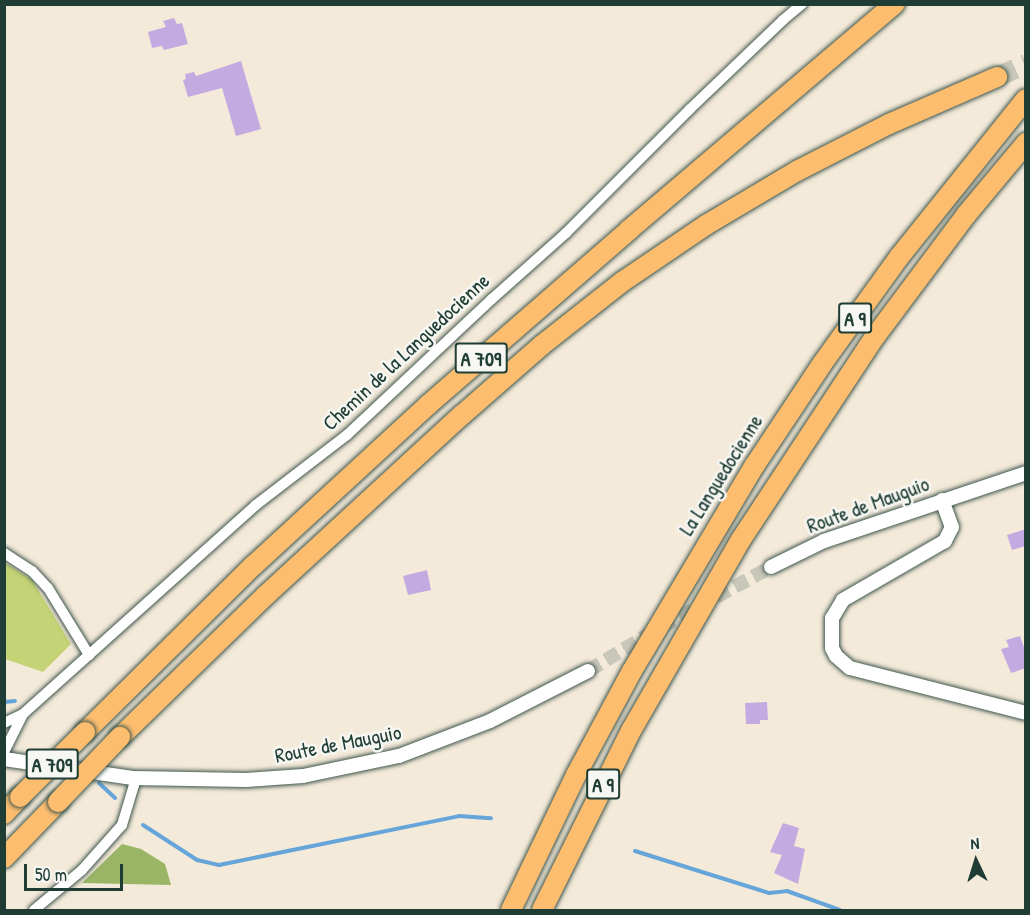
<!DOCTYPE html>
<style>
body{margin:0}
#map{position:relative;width:1030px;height:915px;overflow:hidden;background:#f4eada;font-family:"Patrick Hand",sans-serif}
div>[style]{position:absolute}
.green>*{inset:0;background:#c4d375}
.forest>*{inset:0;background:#9bb566}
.stream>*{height:4px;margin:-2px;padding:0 2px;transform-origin:2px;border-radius:2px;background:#66a5d9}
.building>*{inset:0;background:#c3abe1}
.tertiary-tunnel>*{height:14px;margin-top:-7px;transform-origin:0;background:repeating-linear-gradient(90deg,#c9c7b9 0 14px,transparent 0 21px)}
.motorway-tunnel>*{height:20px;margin-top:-10px;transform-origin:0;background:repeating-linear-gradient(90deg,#c9c7b9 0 20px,transparent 0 30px)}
.roads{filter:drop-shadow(0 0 2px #3f574d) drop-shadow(0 0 2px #3f574d)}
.minor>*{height:10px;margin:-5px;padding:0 5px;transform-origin:5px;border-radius:5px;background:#fff}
.tertiary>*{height:14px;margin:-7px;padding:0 7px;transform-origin:7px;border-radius:7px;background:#fff}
.motorway>*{height:20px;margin:-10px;padding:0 10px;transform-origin:10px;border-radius:10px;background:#fcbd6f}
.bridges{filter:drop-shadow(0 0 2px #3f574d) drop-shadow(0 0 2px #3f574d)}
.motorway-bridge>*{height:20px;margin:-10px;padding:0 10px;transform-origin:10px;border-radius:10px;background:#fcbd6f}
span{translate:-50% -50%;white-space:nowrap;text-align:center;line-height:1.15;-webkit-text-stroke:5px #f6f6f2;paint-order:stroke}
.shield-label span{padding:2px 4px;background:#f6f6f2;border:2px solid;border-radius:4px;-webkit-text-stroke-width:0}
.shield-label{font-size:20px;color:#1f3d34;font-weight:700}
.street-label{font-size:21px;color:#1f3d34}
.frame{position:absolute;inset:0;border:6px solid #1f3d34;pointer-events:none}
.north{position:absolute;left:946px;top:831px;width:60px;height:60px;-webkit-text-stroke:4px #f6f6f2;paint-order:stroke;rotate:356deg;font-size:16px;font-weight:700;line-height:24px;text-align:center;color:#1f3d34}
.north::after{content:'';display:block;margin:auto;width:21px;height:27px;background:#1f3d34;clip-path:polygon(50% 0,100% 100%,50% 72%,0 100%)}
.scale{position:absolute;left:24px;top:864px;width:99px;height:27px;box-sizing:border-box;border:3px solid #1f3d34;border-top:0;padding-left:8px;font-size:18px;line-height:21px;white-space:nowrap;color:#1f3d34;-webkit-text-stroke:4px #f6f6f2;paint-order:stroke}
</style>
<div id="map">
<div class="green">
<i style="clip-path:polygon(4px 562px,32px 580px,71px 644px,43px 672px,5px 659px)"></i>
</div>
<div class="forest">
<i style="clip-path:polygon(122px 844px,141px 849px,165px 864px,171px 885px,82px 883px)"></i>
</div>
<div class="stream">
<i style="left:4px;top:702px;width:11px;rotate:-5deg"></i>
<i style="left:99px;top:783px;width:22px;rotate:43deg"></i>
<i style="left:143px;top:825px;width:64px;rotate:32.9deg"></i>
<i style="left:197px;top:860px;width:23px;rotate:13deg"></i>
<i style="left:219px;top:865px;width:245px;rotate:-11.5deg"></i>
<i style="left:459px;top:816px;width:32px;rotate:4deg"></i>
<i style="left:635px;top:851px;width:140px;rotate:17.4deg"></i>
<i style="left:769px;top:893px;width:18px;rotate:-6deg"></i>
<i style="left:787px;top:891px;width:56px;rotate:19.7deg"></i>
</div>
<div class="building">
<i style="clip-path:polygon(174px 18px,177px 24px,182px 23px,188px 44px,164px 50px,162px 46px,152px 48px,148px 32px,166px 27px,163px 21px)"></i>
<i style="clip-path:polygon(241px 61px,261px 129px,236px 136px,222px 88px,188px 97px,183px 80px,186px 79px,185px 74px,194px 72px,196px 76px)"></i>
<i style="clip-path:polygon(1026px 529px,1026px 546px,1012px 550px,1007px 535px)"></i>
<i style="clip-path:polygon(427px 570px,431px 590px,408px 595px,403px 576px)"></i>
<i style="clip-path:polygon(1020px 636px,1026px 653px,1026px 668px,1011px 673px,1001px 649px,1009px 647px,1006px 640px)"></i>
<i style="clip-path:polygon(767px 702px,768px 720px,760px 720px,760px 724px,746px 724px,745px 703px)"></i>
<i style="clip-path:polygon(783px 823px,799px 828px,794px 846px,805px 849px,798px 884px,774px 873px,782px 855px,770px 852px)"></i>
</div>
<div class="tertiary-tunnel">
<i style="left:588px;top:671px;width:85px;rotate:-31.1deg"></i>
<i style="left:661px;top:627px;width:125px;rotate:-28.6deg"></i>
</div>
<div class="motorway-tunnel">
<i style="left:997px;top:77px;width:32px;rotate:-24deg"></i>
</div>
<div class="roads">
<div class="minor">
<i style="left:4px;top:553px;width:33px;rotate:33deg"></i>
<i style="left:32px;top:571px;width:23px;rotate:47deg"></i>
<i style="left:48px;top:588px;width:79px;rotate:58.5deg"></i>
<i style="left:4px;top:723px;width:21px;rotate:-25deg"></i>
<i style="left:23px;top:714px;width:313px;rotate:-41.9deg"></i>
<i style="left:256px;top:505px;width:115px;rotate:-37.6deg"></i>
<i style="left:347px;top:435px;width:199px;rotate:-43.2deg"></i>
<i style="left:492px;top:299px;width:99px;rotate:-41.7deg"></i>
<i style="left:566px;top:233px;width:175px;rotate:-45deg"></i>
<i style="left:690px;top:109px;width:129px;rotate:-43.7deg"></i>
<i style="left:783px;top:20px;width:25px;rotate:-40deg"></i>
<i style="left:4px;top:752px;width:42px;rotate:-63.4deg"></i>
<i style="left:34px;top:910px;width:62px;rotate:-39.8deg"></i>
<i style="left:82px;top:870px;width:60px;rotate:-48.4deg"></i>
<i style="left:122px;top:825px;width:42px;rotate:-73.3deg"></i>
<i style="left:134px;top:785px;width:7px;rotate:-98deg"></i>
</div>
<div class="tertiary">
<i style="left:942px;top:500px;width:29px;rotate:70deg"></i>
<i style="left:952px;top:527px;width:16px;rotate:117deg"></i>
<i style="left:945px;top:541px;width:118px;rotate:150deg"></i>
<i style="left:843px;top:600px;width:21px;rotate:121deg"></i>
<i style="left:832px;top:618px;width:30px;rotate:90deg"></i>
<i style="left:832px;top:648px;width:9px;rotate:63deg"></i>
<i style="left:836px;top:656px;width:18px;rotate:41deg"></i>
<i style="left:850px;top:668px;width:182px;rotate:14.3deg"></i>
<i style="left:771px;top:567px;width:59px;rotate:-26.1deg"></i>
<i style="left:824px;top:541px;width:213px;rotate:-18.6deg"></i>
<i style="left:4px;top:759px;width:130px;rotate:8.4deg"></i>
<i style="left:133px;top:778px;width:113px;rotate:1deg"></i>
<i style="left:246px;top:780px;width:57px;rotate:-4deg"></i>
<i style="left:303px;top:776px;width:98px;rotate:-11.8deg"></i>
<i style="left:399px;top:756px;width:97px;rotate:-21deg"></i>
<i style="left:490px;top:721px;width:110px;rotate:-27deg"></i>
</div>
<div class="motorway">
<i style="left:85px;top:732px;width:238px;rotate:-44.7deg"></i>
<i style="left:254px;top:565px;width:236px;rotate:-42.6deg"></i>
<i style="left:428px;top:405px;width:267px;rotate:-41deg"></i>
<i style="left:629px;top:230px;width:349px;rotate:-40.4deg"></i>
<i style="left:120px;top:737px;width:204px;rotate:-44.2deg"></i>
<i style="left:266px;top:595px;width:266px;rotate:-42.6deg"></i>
<i style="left:462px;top:415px;width:106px;rotate:-41.2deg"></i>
<i style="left:542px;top:345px;width:102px;rotate:-38.2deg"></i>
<i style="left:622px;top:282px;width:102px;rotate:-34.2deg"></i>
<i style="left:706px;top:225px;width:106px;rotate:-30.7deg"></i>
<i style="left:797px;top:171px;width:103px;rotate:-27.1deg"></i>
<i style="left:889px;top:124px;width:118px;rotate:-23.5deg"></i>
<i style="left:4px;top:814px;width:23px;rotate:-47deg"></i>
<i style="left:4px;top:858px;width:78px;rotate:-46deg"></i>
<i style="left:511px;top:910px;width:150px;rotate:-64.3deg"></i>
<i style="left:576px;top:775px;width:118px;rotate:-61.7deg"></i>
<i style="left:632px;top:671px;width:240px;rotate:-59.2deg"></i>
<i style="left:755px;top:465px;width:121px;rotate:-56.4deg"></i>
<i style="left:822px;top:364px;width:133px;rotate:-54.2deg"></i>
<i style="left:900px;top:256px;width:201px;rotate:-51.3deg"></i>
<i style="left:542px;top:910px;width:202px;rotate:-63.6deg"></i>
<i style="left:632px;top:729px;width:220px;rotate:-60.1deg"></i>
<i style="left:742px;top:538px;width:240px;rotate:-56.6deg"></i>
<i style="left:874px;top:338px;width:154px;rotate:-53.2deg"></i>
<i style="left:966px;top:215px;width:94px;rotate:-50.2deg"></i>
</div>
</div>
<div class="bridges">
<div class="motorway-bridge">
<i style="left:20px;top:797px;width:92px;rotate:-45deg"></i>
<i style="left:58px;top:802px;width:90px;rotate:-46.4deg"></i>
</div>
</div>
<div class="shield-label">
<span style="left:855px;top:318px">A 9</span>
<span style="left:481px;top:358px">A 709</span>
<span style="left:52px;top:764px">A 709</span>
<span style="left:603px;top:784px">A 9</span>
</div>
<div class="street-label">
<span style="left:406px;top:352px;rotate:-43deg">Chemin de la Languedocienne</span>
<span style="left:721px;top:475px;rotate:-58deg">La Languedocienne</span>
<span style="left:868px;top:505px;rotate:-20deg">Route de Mauguio</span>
<span style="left:338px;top:744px;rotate:-11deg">Route de Mauguio</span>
</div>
<div class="frame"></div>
<div class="north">N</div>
<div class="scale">50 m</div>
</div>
